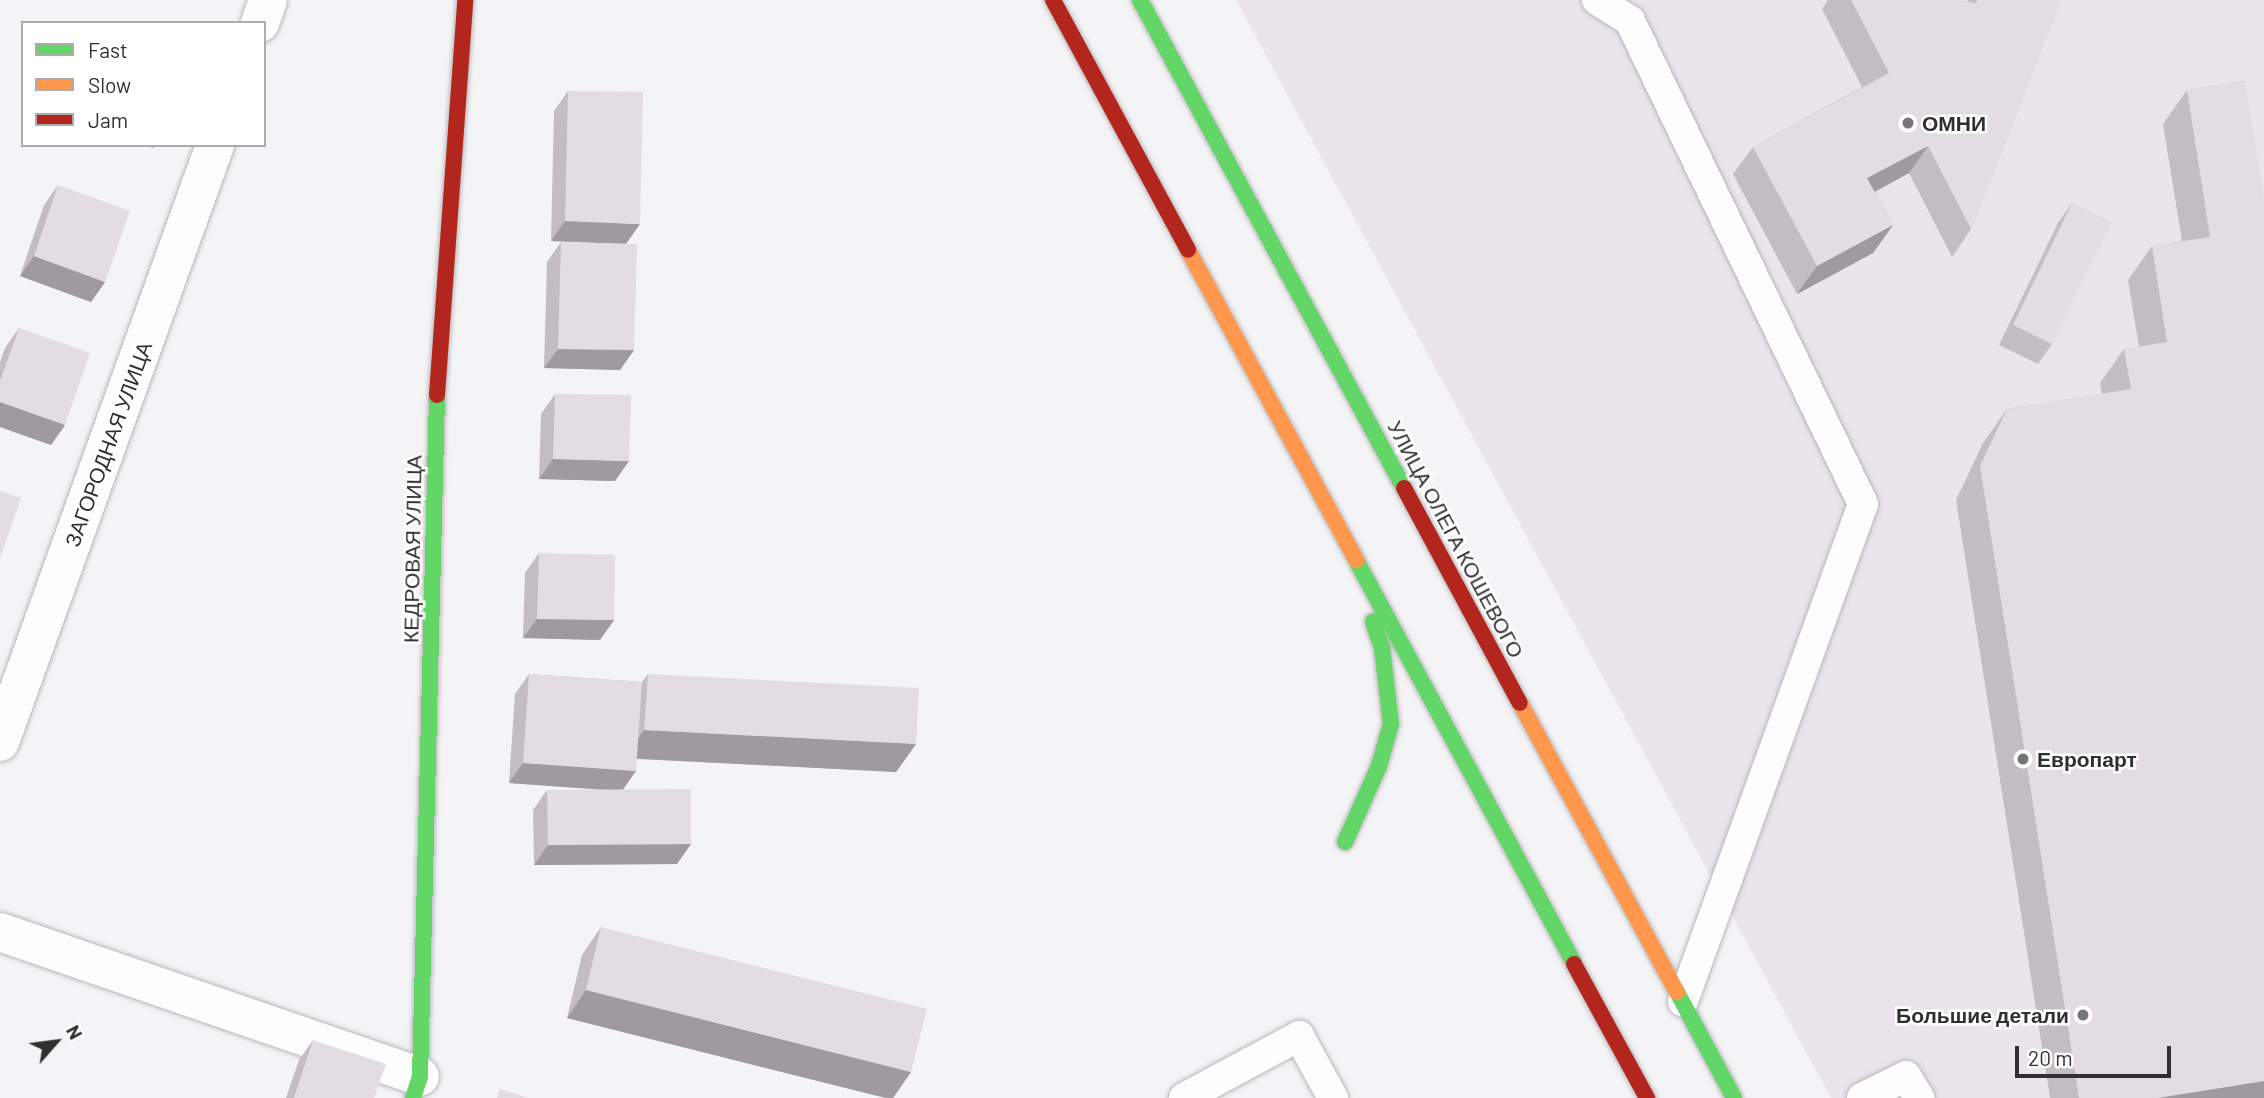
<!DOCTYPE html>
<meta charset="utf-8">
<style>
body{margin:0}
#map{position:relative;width:2264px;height:1098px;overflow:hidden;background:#f4f3f5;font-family:Barlow,sans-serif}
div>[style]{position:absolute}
.built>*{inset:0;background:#e9e5eb}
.roads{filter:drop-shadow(0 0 2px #b9b8ba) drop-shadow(0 0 2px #b9b8ba)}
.lane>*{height:30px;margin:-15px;padding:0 15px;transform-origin:15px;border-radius:15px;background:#fdfdfe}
.street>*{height:38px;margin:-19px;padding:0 19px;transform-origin:19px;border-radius:19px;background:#fdfdfe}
.fast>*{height:16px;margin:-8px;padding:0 8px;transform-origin:8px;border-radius:8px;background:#63d668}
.slow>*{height:16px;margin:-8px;padding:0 8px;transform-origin:8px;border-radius:8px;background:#ff974d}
.jam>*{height:16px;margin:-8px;padding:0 8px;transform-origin:8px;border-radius:8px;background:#b3261e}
.wall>*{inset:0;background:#c3bdc2}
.shaded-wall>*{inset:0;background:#9f9a9e}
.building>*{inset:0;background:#e3dce2}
.dots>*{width:19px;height:19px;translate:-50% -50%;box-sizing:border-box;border:4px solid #fff;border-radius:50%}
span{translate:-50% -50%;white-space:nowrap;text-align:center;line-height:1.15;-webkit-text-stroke:5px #fff;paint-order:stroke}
.poi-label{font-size:21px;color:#313031;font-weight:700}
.left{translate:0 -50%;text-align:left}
.right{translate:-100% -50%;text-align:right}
.street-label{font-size:21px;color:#313031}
.legend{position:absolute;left:21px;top:21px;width:245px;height:126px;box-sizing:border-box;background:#fff;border:2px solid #adacad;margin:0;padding:9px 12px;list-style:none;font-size:21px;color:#313031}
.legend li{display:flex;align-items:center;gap:14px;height:35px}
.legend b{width:35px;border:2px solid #adacad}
.north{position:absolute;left:21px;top:1007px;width:70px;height:70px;-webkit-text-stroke:5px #fff;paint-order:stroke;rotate:62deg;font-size:19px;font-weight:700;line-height:28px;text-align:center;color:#313031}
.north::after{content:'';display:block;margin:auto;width:24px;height:32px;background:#313031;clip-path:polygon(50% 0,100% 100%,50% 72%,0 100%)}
.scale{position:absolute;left:2015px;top:1046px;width:156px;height:32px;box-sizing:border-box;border:4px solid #313031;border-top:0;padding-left:9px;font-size:21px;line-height:24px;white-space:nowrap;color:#313031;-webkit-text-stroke:5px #fff;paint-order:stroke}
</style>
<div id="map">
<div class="built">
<i style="clip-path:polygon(1236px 0,2264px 0,2264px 1098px,1831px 1098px)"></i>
</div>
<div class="roads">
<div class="lane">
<i style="left:1597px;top:0;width:39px;rotate:32deg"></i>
<i style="left:1630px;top:21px;width:536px;rotate:64.25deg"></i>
<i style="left:1863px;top:504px;width:529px;rotate:109.91deg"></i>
<i style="left:1184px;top:1098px;width:131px;rotate:-28.3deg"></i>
<i style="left:1299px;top:1036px;width:71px;rotate:61.3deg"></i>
<i style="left:1862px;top:1098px;width:49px;rotate:-26.6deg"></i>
<i style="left:1906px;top:1076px;width:26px;rotate:59deg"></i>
</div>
<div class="street">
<i style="left:260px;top:23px;width:24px;rotate:-71deg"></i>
<i style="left:0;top:742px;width:635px;rotate:-70.19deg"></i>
<i style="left:0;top:932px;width:444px;rotate:19deg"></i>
</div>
<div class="fast">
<i style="left:1140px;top:0;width:555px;rotate:61.59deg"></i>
<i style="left:1356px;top:560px;width:459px;rotate:61.6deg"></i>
<i style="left:1345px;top:842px;width:83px;rotate:-65.9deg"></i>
<i style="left:1379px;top:766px;width:44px;rotate:-74.1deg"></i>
<i style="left:1391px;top:724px;width:77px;rotate:-96.8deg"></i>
<i style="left:1382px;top:648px;width:28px;rotate:-109deg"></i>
<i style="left:1677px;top:992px;width:120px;rotate:61.7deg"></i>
<i style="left:413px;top:1098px;width:22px;rotate:-72deg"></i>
<i style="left:420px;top:1077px;width:682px;rotate:-88.57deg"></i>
</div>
<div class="slow">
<i style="left:1188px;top:250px;width:353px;rotate:61.5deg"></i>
<i style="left:1520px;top:703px;width:329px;rotate:61.5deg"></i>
</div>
<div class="jam">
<i style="left:1053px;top:0;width:284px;rotate:61.6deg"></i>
<i style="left:437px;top:395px;width:396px;rotate:-85.9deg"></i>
<i style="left:1404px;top:488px;width:244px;rotate:61.7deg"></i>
<i style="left:1574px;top:964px;width:153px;rotate:61.4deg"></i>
</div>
</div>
<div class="wall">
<i style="clip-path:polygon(1828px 0,1955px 0,1968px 2px,1969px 0,2061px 0,1971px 229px,1952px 257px,1909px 173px,1875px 192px,1893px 225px,1873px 253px,1797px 294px,1733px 174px,1753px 147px,1862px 87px,1822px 9px)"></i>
<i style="clip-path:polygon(2245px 81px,2264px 1098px,2050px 1098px,1956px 500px,1983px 443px,2007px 409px,2102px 394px,2100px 383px,2124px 349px,2139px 347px,2128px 280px,2152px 246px,2182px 241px,2163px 124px,2187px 90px)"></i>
<i style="clip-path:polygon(568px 91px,626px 244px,551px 241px,554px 111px)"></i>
<i style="clip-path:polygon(58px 185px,105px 282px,91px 302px,20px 276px,44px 205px)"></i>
<i style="clip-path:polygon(2072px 203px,2052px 344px,2038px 364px,1999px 345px,2058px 223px)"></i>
<i style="clip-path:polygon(561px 242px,634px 350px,620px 370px,544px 368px,547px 262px)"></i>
<i style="clip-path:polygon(19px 328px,65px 425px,51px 445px,0 427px,0 362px,5px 348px)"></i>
<i style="clip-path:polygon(555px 394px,615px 481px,539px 479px,541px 414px)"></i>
<i style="clip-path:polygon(539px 553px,614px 620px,600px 640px,523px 638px,525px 573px)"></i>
<i style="clip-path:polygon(529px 674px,642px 682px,648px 674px,916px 744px,896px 772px,637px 759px,623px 790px,677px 864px,534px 865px,533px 810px,547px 790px,604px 790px,509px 783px,515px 694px)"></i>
<i style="clip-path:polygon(601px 927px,911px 1072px,893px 1098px,886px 1098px,567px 1018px,582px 955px)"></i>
<i style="clip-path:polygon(313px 1040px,374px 1098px,286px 1098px,299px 1060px)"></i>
</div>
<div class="shaded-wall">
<i style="clip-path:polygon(144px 145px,155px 145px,153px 148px)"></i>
<i style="clip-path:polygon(1928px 146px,1909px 173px,1848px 206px,1867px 178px)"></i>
<i style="clip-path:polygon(565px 221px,640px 224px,626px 244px,551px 241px)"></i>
<i style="clip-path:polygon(1893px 225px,1873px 253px,1797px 294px,1817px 266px)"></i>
<i style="clip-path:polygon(34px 256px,105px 282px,91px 302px,20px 276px)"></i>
<i style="clip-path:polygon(558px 349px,634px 350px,620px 370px,544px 368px)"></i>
<i style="clip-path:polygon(0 402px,65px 425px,51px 445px,0 427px)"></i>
<i style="clip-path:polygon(553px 459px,629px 461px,615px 481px,539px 479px)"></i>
<i style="clip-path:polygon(537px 619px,614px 620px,600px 640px,523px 638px)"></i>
<i style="clip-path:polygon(644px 730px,916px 744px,896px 772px,624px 758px)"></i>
<i style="clip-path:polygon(523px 763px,636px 771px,622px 791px,509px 783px)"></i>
<i style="clip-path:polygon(691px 844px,677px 864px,534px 865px,548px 845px)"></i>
<i style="clip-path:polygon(586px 990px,911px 1072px,893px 1098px,886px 1098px,567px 1018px)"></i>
<i style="clip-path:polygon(2264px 1081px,2264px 1098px,2157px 1098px)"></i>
</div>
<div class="building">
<i style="clip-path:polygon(1851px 0,1955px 0,1976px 3px,1977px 0,2061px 0,1971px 229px,1928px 146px,1867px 178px,1893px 225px,1817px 266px,1753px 147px,1889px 73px)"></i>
<i style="clip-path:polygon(2245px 81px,2264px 199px,2264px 1081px,2157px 1098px,2079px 1098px,1980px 466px,2007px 409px,2131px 389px,2124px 349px,2167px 342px,2152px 246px,2210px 237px,2187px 90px)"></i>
<i style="clip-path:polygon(568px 91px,643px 92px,640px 224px,565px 221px)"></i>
<i style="clip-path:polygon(58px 185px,130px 211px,105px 282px,34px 256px)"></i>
<i style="clip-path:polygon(2072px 203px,2112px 222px,2052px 344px,2013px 325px)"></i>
<i style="clip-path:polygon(561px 242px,637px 244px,634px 350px,558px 349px)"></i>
<i style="clip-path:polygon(19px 328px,90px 353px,65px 425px,0 402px,0 381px)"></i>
<i style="clip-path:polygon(555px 394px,631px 395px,629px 461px,553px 459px)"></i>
<i style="clip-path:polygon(0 491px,21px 498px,0 558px)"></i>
<i style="clip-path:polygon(539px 553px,615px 555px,614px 620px,537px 619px)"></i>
<i style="clip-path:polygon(529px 674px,642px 682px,636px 771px,523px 763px)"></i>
<i style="clip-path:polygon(648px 674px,919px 688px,916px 744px,644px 730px)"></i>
<i style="clip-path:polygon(691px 789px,691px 844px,548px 845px,547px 790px)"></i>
<i style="clip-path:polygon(601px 927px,927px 1009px,911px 1072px,586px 990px)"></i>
<i style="clip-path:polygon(313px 1040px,386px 1064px,374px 1098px,294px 1098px)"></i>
<i style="clip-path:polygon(500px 1089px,527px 1098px,497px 1098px)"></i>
</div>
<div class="dots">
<i style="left:1908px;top:123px;background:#757476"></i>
<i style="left:2023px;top:759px;background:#757476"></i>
<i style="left:2083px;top:1015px;background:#757476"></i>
</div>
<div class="poi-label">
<span class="left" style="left:1922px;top:123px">ОМНИ</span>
<span class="left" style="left:2037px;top:759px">Европарт</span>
<span class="right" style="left:2069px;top:1015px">Большие детали</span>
</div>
<div class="street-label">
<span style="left:108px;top:444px;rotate:-70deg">ЗАГОРОДНАЯ УЛИЦА</span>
<span style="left:1456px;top:539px;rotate:62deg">УЛИЦА ОЛЕГА КОШЕВОГО</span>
<span style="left:412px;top:549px;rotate:-89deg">КЕДРОВАЯ УЛИЦА</span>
</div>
<ul class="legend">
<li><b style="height:9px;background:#63d668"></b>Fast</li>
<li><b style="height:9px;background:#ff974d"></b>Slow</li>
<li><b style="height:9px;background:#b3261e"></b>Jam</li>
</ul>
<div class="north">N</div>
<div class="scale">20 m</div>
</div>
